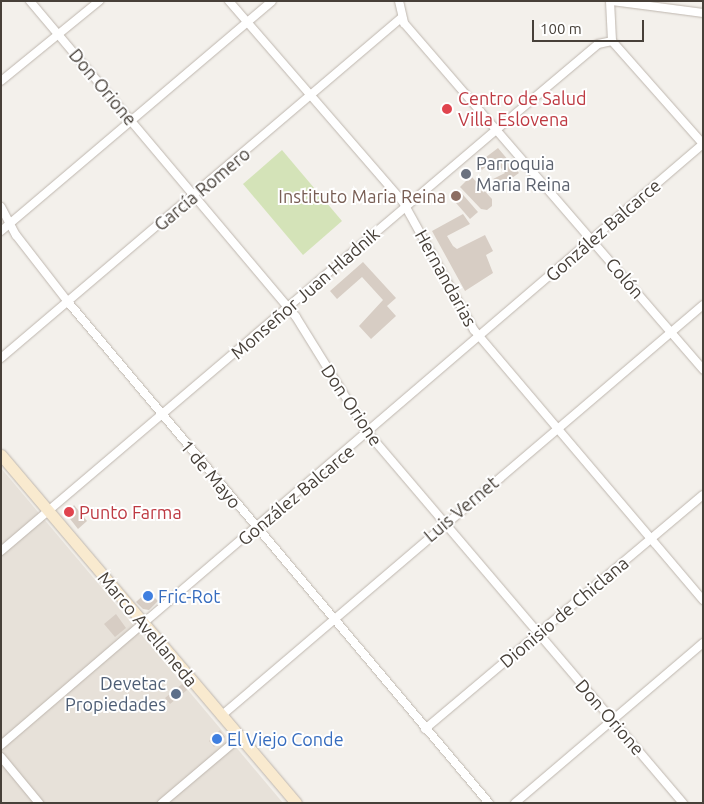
<!DOCTYPE html>
<meta charset="utf-8">
<style>
body{margin:0}
#map{position:relative;width:704px;height:804px;overflow:hidden;background:#f3f0eb;font-family:Ubuntu,sans-serif}
div>[style]{position:absolute}
.residential>*{inset:0;background:#e7e1d9}
.green>*{inset:0;background:#d4e3b8}
.building>*{inset:0;background:#d7cdc4}
.roads{filter:drop-shadow(0 0 1px #beb6ae) drop-shadow(0 0 1px #beb6ae)}
.street>*{height:8px;margin:-4px;padding:0 4px;transform-origin:4px;border-radius:4px;background:#fff}
.secondary>*{height:11px;margin:-5.5px;padding:0 5.5px;transform-origin:5.5px;border-radius:5.5px;background:#f9eacf}
.dots>*{width:14px;height:14px;translate:-50% -50%;box-sizing:border-box;border:2px solid #fff;border-radius:50%}
span{translate:-50% -50%;white-space:nowrap;text-align:center;line-height:1.15;-webkit-text-stroke:4px #fff;paint-order:stroke}
.street-label{font-size:18px;color:#474039}
.health-label{font-size:18px;color:#be3a42}
.left{translate:0 -50%;text-align:left}
.worship-label{font-size:18px;color:#5b616d}
.education-label{font-size:18px;color:#785e54}
.right{translate:-100% -50%;text-align:right}
.shop-label{font-size:18px;color:#366cbe}
.service-label{font-size:18px;color:#4e5e75}
.frame{position:absolute;inset:0;border:2px solid #474039;pointer-events:none}
.scale{position:absolute;left:532px;top:20px;width:112px;height:22px;box-sizing:border-box;border:2px solid #474039;border-top:0;padding-left:6px;font-size:15px;line-height:18px;white-space:nowrap;color:#474039;-webkit-text-stroke:4px #fff;paint-order:stroke}
</style>
<div id="map">
<div class="residential">
<i style="clip-path:polygon(1px 468px,283px 803px,1px 803px)"></i>
</div>
<div class="green">
<i style="clip-path:polygon(282px 150px,342px 221px,303px 255px,243px 184px)"></i>
</div>
<div class="building">
<i style="clip-path:polygon(498px 148px,519px 173px,499px 187px,493px 179px,505px 173px,494px 159px,482px 170px,477px 164px)"></i>
<i style="clip-path:polygon(471px 176px,492px 199px,492px 206px,487px 210px,481px 209px,460px 187px)"></i>
<i style="clip-path:polygon(458px 189px,478px 212px,470px 219px,450px 196px)"></i>
<i style="clip-path:polygon(463px 214px,470px 224px,447px 236px,453px 246px,457px 249px,485px 235px,493px 251px,486px 255px,493px 273px,465px 291px,432px 231px)"></i>
<i style="clip-path:polygon(363px 262px,396px 298px,387px 306px,396px 316px,371px 339px,359px 326px,383px 300px,362px 277px,337px 299px,330px 291px)"></i>
<i style="clip-path:polygon(74px 505px,87px 521px,78px 529px,67px 515px)"></i>
<i style="clip-path:polygon(148px 591px,158px 601px,149px 610px,143px 609px,136px 602px)"></i>
<i style="clip-path:polygon(116px 614px,126px 628px,115px 637px,104px 624px)"></i>
<i style="clip-path:polygon(182px 684px,187px 690px,170px 704px,165px 698px)"></i>
<i style="clip-path:polygon(220px 730px,225px 737px,214px 747px,209px 741px)"></i>
</div>
<div class="roads">
<div class="street">
<i style="left:30px;top:1px;width:413px;rotate:49.9deg"></i>
<i style="left:296px;top:317px;width:137px;rotate:58.2deg"></i>
<i style="left:368px;top:433px;width:486px;rotate:49.6deg"></i>
<i style="left:229px;top:1px;width:266px;rotate:49.1deg"></i>
<i style="left:403px;top:202px;width:146px;rotate:61deg"></i>
<i style="left:474px;top:330px;width:354px;rotate:49.7deg"></i>
<i style="left:399px;top:1px;width:23px;rotate:77deg"></i>
<i style="left:404px;top:23px;width:458px;rotate:49.2deg"></i>
<i style="left:610px;top:1px;width:40px;rotate:87.1deg"></i>
<i style="left:612px;top:41px;width:137px;rotate:48.5deg"></i>
<i style="left:612px;top:1px;width:92px;rotate:7.5deg"></i>
<i style="left:1px;top:81px;width:127px;rotate:-39.2deg"></i>
<i style="left:1px;top:207px;width:32px;rotate:62deg"></i>
<i style="left:16px;top:235px;width:85px;rotate:52.2deg"></i>
<i style="left:68px;top:302px;width:654px;rotate:49.96deg"></i>
<i style="left:1px;top:231px;width:355px;rotate:-40.3deg"></i>
<i style="left:1px;top:358px;width:525px;rotate:-40.36deg"></i>
<i style="left:1px;top:551px;width:650px;rotate:-40.38deg"></i>
<i style="left:496px;top:130px;width:133px;rotate:-40.1deg"></i>
<i style="left:598px;top:44px;width:14px;rotate:-12deg"></i>
<i style="left:221px;top:716px;width:633px;rotate:-40.45deg"></i>
<i style="left:425px;top:729px;width:363px;rotate:-40.1deg"></i>
<i style="left:1px;top:745px;width:924px;rotate:-40.57deg"></i>
<i style="left:1px;top:757px;width:60px;rotate:50.4deg"></i>
<i style="left:162px;top:803px;width:102px;rotate:-40.2deg"></i>
<i style="left:515px;top:803px;width:247px;rotate:-40.4deg"></i>
</div>
<div class="secondary">
<i style="left:1px;top:455px;width:456px;rotate:49.7deg"></i>
</div>
</div>
<div class="dots">
<i style="left:447px;top:109px;background:#e0444e"></i>
<i style="left:466px;top:174px;background:#6b7280"></i>
<i style="left:456px;top:196px;background:#8d6e63"></i>
<i style="left:69px;top:512px;background:#e0444e"></i>
<i style="left:148px;top:596px;background:#3f7fe0"></i>
<i style="left:176px;top:694px;background:#5c6f8a"></i>
<i style="left:217px;top:739px;background:#3f7fe0"></i>
</div>
<div class="street-label">
<span style="left:103px;top:87px;rotate:50deg">Don Orione</span>
<span style="left:202px;top:189px;rotate:-40deg">García Romero</span>
<span style="left:603px;top:230px;rotate:-41deg">González Balcarce</span>
<span style="left:446px;top:278px;rotate:61deg">Hernandarias</span>
<span style="left:625px;top:278px;rotate:49deg">Colón</span>
<span style="left:305px;top:293px;rotate:-41deg">Monseñor Juan Hladnik</span>
<span style="left:352px;top:405px;rotate:56deg">Don Orione</span>
<span style="left:211px;top:474px;rotate:50deg">1 de Mayo</span>
<span style="left:296px;top:495px;rotate:-40deg">González Balcarce</span>
<span style="left:461px;top:509px;rotate:-40deg">Luis Vernet</span>
<span style="left:564px;top:612px;rotate:-40deg">Dionisio de Chiclana</span>
<span style="left:148px;top:629px;rotate:50deg">Marco Avellaneda</span>
<span style="left:610px;top:717px;rotate:49deg">Don Orione</span>
</div>
<div class="health-label">
<span class="left" style="left:458px;top:109px">Centro de Salud<br>Villa Eslovena</span>
<span class="left" style="left:79px;top:512px">Punto Farma</span>
</div>
<div class="worship-label">
<span class="left" style="left:476px;top:174px">Parroquia<br>Maria Reina</span>
</div>
<div class="education-label">
<span class="right" style="left:446px;top:196px">Instituto Maria Reina</span>
</div>
<div class="shop-label">
<span class="left" style="left:158px;top:596px">Fric-Rot</span>
<span class="left" style="left:227px;top:739px">El Viejo Conde</span>
</div>
<div class="service-label">
<span class="right" style="left:166px;top:694px">Devetac<br>Propiedades</span>
</div>
<div class="frame"></div>
<div class="scale">100 m</div>
</div>
